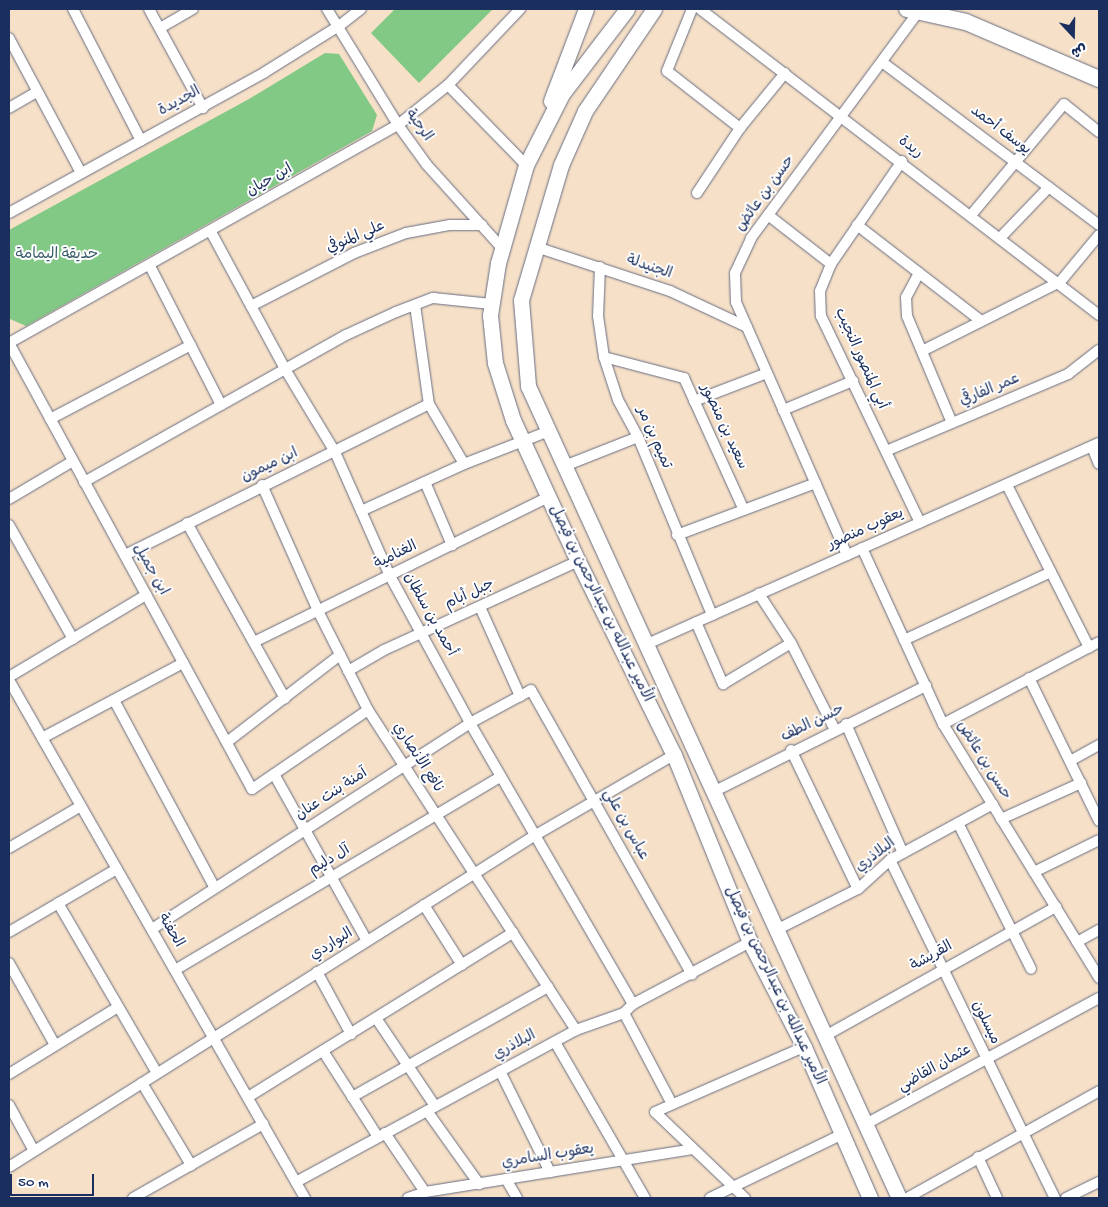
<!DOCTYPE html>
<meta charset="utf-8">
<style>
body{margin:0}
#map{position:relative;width:1108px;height:1207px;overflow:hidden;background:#f6e0c7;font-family:"Gochi Hand","Playpen Sans Arabic",sans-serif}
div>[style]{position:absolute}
.green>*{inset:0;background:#82c985}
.roads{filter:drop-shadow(0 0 1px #686d83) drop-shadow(0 0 1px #686d83)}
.street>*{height:10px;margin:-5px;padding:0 5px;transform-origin:5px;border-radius:5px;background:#fff}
.secondary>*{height:15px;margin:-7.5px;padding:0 7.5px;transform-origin:7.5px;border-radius:7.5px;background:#fff}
.primary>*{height:16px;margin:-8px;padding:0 8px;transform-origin:8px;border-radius:8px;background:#fff}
span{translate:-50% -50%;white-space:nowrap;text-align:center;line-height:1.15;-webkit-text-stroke:4px #fff;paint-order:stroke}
.street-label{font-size:15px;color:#1b2f5e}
.park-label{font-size:15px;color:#3a5d6a}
.frame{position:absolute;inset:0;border:10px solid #1b2f5e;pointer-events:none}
.north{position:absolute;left:1048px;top:10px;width:50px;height:50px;-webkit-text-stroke:4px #fff;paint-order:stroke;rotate:159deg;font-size:14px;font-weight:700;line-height:20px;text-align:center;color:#1b2f5e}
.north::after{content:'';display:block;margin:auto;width:18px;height:22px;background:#1b2f5e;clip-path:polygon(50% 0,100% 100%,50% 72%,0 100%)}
.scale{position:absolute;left:10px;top:1174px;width:84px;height:22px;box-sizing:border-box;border:2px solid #1b2f5e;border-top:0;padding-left:6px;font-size:15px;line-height:18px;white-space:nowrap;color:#1b2f5e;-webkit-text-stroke:4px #fff;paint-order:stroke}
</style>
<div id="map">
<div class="green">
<i style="clip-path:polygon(395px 9px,493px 9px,419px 83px,371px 33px)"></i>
<i style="clip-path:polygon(325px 53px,339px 54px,377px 115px,372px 131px,26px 326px,10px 319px,9px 230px,249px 99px)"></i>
</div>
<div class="roads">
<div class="street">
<i style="left:73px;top:9px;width:148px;rotate:62.7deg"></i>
<i style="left:149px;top:9px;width:113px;rotate:61.4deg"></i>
<i style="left:327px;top:9px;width:136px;rotate:58.5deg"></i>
<i style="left:398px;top:125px;width:49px;rotate:54.1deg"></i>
<i style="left:427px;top:165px;width:112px;rotate:47.9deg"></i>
<i style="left:692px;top:9px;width:67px;rotate:112deg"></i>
<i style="left:667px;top:71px;width:93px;rotate:38deg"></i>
<i style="left:700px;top:9px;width:503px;rotate:37.49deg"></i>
<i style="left:160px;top:28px;width:38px;rotate:-30deg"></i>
<i style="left:9px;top:38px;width:153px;rotate:61.9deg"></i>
<i style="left:882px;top:62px;width:271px;rotate:36.9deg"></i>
<i style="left:448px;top:85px;width:112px;rotate:45.7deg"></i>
<i style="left:9px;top:108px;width:32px;rotate:-30deg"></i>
<i style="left:902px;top:161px;width:125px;rotate:124.6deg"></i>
<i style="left:831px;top:264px;width:29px;rotate:112deg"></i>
<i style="left:820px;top:291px;width:25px;rotate:88deg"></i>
<i style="left:821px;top:316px;width:229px;rotate:64.4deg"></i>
<i style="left:697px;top:193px;width:78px;rotate:-56.5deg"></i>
<i style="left:740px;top:128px;width:71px;rotate:-50.7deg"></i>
<i style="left:9px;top:213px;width:292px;rotate:-28.8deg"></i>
<i style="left:265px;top:72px;width:87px;rotate:-31.9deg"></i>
<i style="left:339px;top:26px;width:28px;rotate:-38deg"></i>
<i style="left:972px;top:214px;width:143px;rotate:-50.1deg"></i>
<i style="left:1064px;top:104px;width:45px;rotate:38.7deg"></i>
<i style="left:768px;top:215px;width:80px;rotate:37.9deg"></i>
<i style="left:857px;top:225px;width:157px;rotate:37.7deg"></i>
<i style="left:211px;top:232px;width:156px;rotate:61.6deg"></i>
<i style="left:285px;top:369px;width:97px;rotate:58.9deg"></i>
<i style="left:335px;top:452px;width:136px;rotate:66.1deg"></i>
<i style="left:390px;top:576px;width:167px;rotate:61.4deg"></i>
<i style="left:470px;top:723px;width:325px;rotate:59.9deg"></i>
<i style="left:1001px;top:237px;width:69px;rotate:-46.2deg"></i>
<i style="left:536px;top:247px;width:141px;rotate:18.2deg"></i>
<i style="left:670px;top:291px;width:85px;rotate:25.1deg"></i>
<i style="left:150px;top:266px;width:156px;rotate:62.9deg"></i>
<i style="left:600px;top:267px;width:49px;rotate:92.3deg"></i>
<i style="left:598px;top:316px;width:41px;rotate:81.7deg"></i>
<i style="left:604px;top:357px;width:45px;rotate:72deg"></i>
<i style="left:618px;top:400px;width:42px;rotate:61.6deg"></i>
<i style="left:638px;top:437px;width:193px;rotate:67.4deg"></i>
<i style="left:919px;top:273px;width:27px;rotate:118deg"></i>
<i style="left:906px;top:297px;width:19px;rotate:87deg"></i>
<i style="left:907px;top:316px;width:116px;rotate:67.2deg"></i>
<i style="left:415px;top:305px;width:100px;rotate:82deg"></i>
<i style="left:429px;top:404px;width:69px;rotate:59.7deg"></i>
<i style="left:251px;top:306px;width:116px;rotate:-27.2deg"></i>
<i style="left:354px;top:253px;width:56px;rotate:-21deg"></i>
<i style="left:406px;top:233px;width:45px;rotate:-10.3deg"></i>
<i style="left:450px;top:225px;width:32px"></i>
<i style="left:9px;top:343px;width:508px;rotate:61.42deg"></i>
<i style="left:252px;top:789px;width:140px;rotate:-34.3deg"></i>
<i style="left:9px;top:343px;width:446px;rotate:-29.3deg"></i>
<i style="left:398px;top:125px;width:64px;rotate:-38.7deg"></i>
<i style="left:448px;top:85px;width:105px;rotate:-46.5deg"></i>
<i style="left:922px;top:351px;width:154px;rotate:-26.6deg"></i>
<i style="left:1060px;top:282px;width:61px;rotate:-50.3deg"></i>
<i style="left:604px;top:357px;width:83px;rotate:14.7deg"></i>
<i style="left:684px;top:378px;width:145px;rotate:65.6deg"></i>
<i style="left:694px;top:401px;width:78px;rotate:-21deg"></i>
<i style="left:783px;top:410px;width:76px;rotate:-22.5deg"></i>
<i style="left:50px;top:419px;width:159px;rotate:-27.7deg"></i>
<i style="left:1092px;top:447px;width:18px;rotate:68deg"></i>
<i style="left:886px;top:451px;width:198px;rotate:-22.9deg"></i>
<i style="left:1068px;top:374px;width:39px;rotate:-38deg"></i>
<i style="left:567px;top:465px;width:76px;rotate:-21.5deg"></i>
<i style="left:84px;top:482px;width:300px;rotate:-29.3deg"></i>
<i style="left:346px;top:335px;width:55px;rotate:-24.7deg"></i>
<i style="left:396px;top:312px;width:40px;rotate:-21deg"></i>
<i style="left:433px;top:298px;width:59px;rotate:5.8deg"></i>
<i style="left:425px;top:482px;width:69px;rotate:66.8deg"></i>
<i style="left:262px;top:485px;width:138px;rotate:66deg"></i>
<i style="left:318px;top:611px;width:111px;rotate:63.2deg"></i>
<i style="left:368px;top:710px;width:382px;rotate:57deg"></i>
<i style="left:1007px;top:485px;width:182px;rotate:63.2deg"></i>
<i style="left:9px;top:499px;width:74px;rotate:-30.7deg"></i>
<i style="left:361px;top:511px;width:113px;rotate:-24.5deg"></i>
<i style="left:464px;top:464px;width:91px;rotate:-21.2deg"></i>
<i style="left:187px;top:523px;width:201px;rotate:60.8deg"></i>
<i style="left:9px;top:525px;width:131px;rotate:60.7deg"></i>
<i style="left:677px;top:535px;width:148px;rotate:-20.5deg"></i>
<i style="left:862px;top:548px;width:194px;rotate:65.3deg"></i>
<i style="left:943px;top:724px;width:298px;rotate:58.4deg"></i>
<i style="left:125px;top:555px;width:339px;rotate:-26.4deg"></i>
<i style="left:847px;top:555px;width:276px;rotate:-113.7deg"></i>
<i style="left:736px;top:302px;width:29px;rotate:-92deg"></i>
<i style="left:735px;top:273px;width:38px;rotate:-65deg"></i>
<i style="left:751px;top:238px;width:282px;rotate:-53.5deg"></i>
<i style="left:480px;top:607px;width:98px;rotate:65.8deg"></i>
<i style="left:696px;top:622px;width:68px;rotate:66.5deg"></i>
<i style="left:723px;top:684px;width:79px;rotate:-31.1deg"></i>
<i style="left:791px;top:643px;width:59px;rotate:-123.1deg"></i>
<i style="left:904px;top:640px;width:162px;rotate:-24.8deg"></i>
<i style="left:256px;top:641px;width:326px;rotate:-26.2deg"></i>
<i style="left:791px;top:643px;width:97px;rotate:63.2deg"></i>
<i style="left:645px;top:645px;width:497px;rotate:-24deg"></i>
<i style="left:348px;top:671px;width:42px;rotate:-30.3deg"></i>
<i style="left:384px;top:650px;width:213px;rotate:-24.6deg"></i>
<i style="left:9px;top:677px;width:160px;rotate:-30.9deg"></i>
<i style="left:1029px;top:678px;width:159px;rotate:63.9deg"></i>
<i style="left:9px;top:680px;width:597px;rotate:60.26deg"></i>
<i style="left:114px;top:700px;width:213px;rotate:61.8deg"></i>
<i style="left:846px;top:724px;width:141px;rotate:66.2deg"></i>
<i style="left:943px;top:724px;width:176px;rotate:-27.7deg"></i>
<i style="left:42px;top:738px;width:160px;rotate:-28deg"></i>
<i style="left:227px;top:742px;width:143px;rotate:-37.6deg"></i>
<i style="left:791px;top:750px;width:154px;rotate:64.3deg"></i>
<i style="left:1070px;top:761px;width:33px;rotate:-29deg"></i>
<i style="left:274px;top:774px;width:191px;rotate:60.9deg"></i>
<i style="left:715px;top:791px;width:236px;rotate:-26.5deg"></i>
<i style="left:1001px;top:819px;width:88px;rotate:-24.2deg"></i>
<i style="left:958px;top:823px;width:163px;rotate:63.4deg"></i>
<i style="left:9px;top:848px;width:83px;rotate:-30.3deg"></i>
<i style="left:890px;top:860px;width:376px;rotate:64deg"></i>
<i style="left:1034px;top:872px;width:72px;rotate:-26.2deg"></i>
<i style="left:58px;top:903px;width:197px;rotate:59.8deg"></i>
<i style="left:424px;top:905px;width:71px;rotate:57.7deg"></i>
<i style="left:152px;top:929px;width:379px;rotate:-32.9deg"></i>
<i style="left:470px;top:723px;width:69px;rotate:-28.4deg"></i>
<i style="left:531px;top:690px;width:327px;rotate:60.5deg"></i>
<i style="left:778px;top:929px;width:89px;rotate:-26.6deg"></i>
<i style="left:858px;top:889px;width:43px;rotate:-42.2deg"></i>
<i style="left:890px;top:860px;width:117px;rotate:-28.5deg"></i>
<i style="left:9px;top:932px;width:125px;rotate:-30.3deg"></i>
<i style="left:1077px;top:942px;width:25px;rotate:-29deg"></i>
<i style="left:9px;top:963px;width:94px;rotate:60.7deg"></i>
<i style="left:175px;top:970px;width:378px;rotate:-30.7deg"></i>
<i style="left:317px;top:972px;width:71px;rotate:61.3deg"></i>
<i style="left:624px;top:1013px;width:103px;rotate:62.2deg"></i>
<i style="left:376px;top:1018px;width:106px;rotate:56.2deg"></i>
<i style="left:825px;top:1036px;width:265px;rotate:-29.2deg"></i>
<i style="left:555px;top:1042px;width:180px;rotate:60deg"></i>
<i style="left:323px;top:1051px;width:102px;rotate:57.4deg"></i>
<i style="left:500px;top:1071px;width:113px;rotate:63.7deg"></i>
<i style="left:9px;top:1074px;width:128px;rotate:-31.6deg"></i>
<i style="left:142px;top:1083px;width:96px;rotate:59.1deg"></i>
<i style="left:248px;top:1097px;width:312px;rotate:-31.8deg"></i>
<i style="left:352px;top:1097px;width:225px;rotate:-29.3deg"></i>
<i style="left:9px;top:1105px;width:52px;rotate:61.5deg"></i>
<i style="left:427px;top:1111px;width:90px;rotate:54.5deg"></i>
<i style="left:864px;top:1125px;width:267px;rotate:-28.4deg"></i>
<i style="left:385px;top:1133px;width:71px;rotate:55.9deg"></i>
<i style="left:978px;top:1157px;width:45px;rotate:65.1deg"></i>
<i style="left:9px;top:1167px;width:621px;rotate:-32.23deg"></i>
<i style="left:534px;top:836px;width:162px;rotate:-30.1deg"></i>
<i style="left:506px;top:1179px;width:22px;rotate:60deg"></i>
<i style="left:296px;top:1182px;width:319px;rotate:-28.5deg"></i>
<i style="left:576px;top:1030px;width:51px;rotate:-19.5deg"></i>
<i style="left:624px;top:1013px;width:13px;rotate:-45deg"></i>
<i style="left:633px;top:1004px;width:132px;rotate:-27.9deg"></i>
<i style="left:133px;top:1198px;width:150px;rotate:-29.6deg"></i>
<i style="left:408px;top:1198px;width:18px;rotate:-19deg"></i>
<i style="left:425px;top:1192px;width:271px;rotate:-9.1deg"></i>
<i style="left:710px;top:1198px;width:148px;rotate:-25.7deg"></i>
<i style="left:745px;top:1198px;width:124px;rotate:-136.3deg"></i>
<i style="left:655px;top:1112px;width:163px;rotate:-23.6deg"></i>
<i style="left:907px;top:1198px;width:220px;rotate:-29.1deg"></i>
<i style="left:1066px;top:1198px;width:37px;rotate:-26deg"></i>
</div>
<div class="secondary">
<i style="left:627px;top:9px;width:107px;rotate:127.4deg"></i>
<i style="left:562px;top:94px;width:80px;rotate:116.9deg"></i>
<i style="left:526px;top:165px;width:102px;rotate:105.9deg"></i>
<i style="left:498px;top:263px;width:53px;rotate:98.7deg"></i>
<i style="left:490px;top:315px;width:48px;rotate:84.1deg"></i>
<i style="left:495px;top:363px;width:60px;rotate:72.5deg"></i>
<i style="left:513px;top:420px;width:155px;rotate:65.3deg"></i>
<i style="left:578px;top:561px;width:216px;rotate:63.7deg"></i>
<i style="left:674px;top:755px;width:202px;rotate:67.9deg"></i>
<i style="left:750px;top:942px;width:118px;rotate:62.8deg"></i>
<i style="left:804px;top:1047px;width:165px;rotate:66.4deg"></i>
<i style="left:654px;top:9px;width:123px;rotate:124.1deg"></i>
<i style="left:585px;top:111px;width:59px;rotate:114deg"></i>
<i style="left:561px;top:165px;width:141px;rotate:106.5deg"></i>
<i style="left:521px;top:300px;width:86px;rotate:85.3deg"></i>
<i style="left:528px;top:386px;width:893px;rotate:65.44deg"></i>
<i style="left:551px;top:101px;width:98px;rotate:-69.2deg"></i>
</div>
<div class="primary">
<i style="left:907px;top:9px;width:60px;rotate:12.4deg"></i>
<i style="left:966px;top:22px;width:145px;rotate:23.2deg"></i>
</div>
</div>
<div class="street-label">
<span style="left:180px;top:102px;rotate:-29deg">الجديدة</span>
<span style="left:418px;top:126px;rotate:55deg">الرحية</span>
<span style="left:1000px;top:131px;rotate:37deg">يوسف أحمد</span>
<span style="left:910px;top:148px;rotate:37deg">ريدة</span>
<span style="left:270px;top:181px;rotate:-30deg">ابن حيان</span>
<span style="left:766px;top:194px;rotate:-54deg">حسن بن عائض</span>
<span style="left:356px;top:238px;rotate:-23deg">علي المنوفي</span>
<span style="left:649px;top:268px;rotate:19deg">الجنيدلة</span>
<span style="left:860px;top:359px;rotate:66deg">أبي المنصور النجيب</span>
<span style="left:990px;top:391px;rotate:-23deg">عمر الفارقي</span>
<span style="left:723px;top:427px;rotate:65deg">سعيد بن منصور</span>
<span style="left:653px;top:438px;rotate:66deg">تميم بن مر</span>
<span style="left:270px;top:466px;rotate:-25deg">ابن ميمون</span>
<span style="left:866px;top:530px;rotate:-24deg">يعقوب منصور</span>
<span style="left:396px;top:556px;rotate:-26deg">الغنامية</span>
<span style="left:150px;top:570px;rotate:61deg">ابن جميل</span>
<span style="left:470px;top:595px;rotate:-25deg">جبل أبام</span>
<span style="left:600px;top:604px;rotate:64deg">الأمير عبدالله بن عبدالرحمن بن فيصل</span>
<span style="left:429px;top:615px;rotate:61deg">أحمد بن سلطان</span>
<span style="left:813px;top:724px;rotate:-26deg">حسن الطف</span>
<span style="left:417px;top:758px;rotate:57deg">نافع الأنصاري</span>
<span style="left:983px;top:761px;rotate:58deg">حسن بن عائض</span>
<span style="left:332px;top:795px;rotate:-33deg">آمنة بنت عنان</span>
<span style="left:625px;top:825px;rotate:61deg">عباس بن علي</span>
<span style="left:876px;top:856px;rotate:-37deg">البلاذري</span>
<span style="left:330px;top:861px;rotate:-31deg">آل دليم</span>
<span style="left:170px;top:931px;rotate:60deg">الحفنة</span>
<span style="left:332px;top:945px;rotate:-32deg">البواردي</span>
<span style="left:932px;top:957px;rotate:-29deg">القريشة</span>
<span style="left:774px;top:986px;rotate:65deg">الأمير عبدالله بن عبدالرحمن بن فيصل</span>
<span style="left:985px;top:1023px;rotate:64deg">ميسلون</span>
<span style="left:515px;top:1046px;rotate:-28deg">البلاذري</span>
<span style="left:935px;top:1069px;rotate:-29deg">عثمان القاضي</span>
<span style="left:548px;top:1157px;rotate:-9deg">يعقوب السامري</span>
</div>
<div class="park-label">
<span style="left:57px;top:256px">حديقة اليمامة</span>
</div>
<div class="frame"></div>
<div class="north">ش</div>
<div class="scale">50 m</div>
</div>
